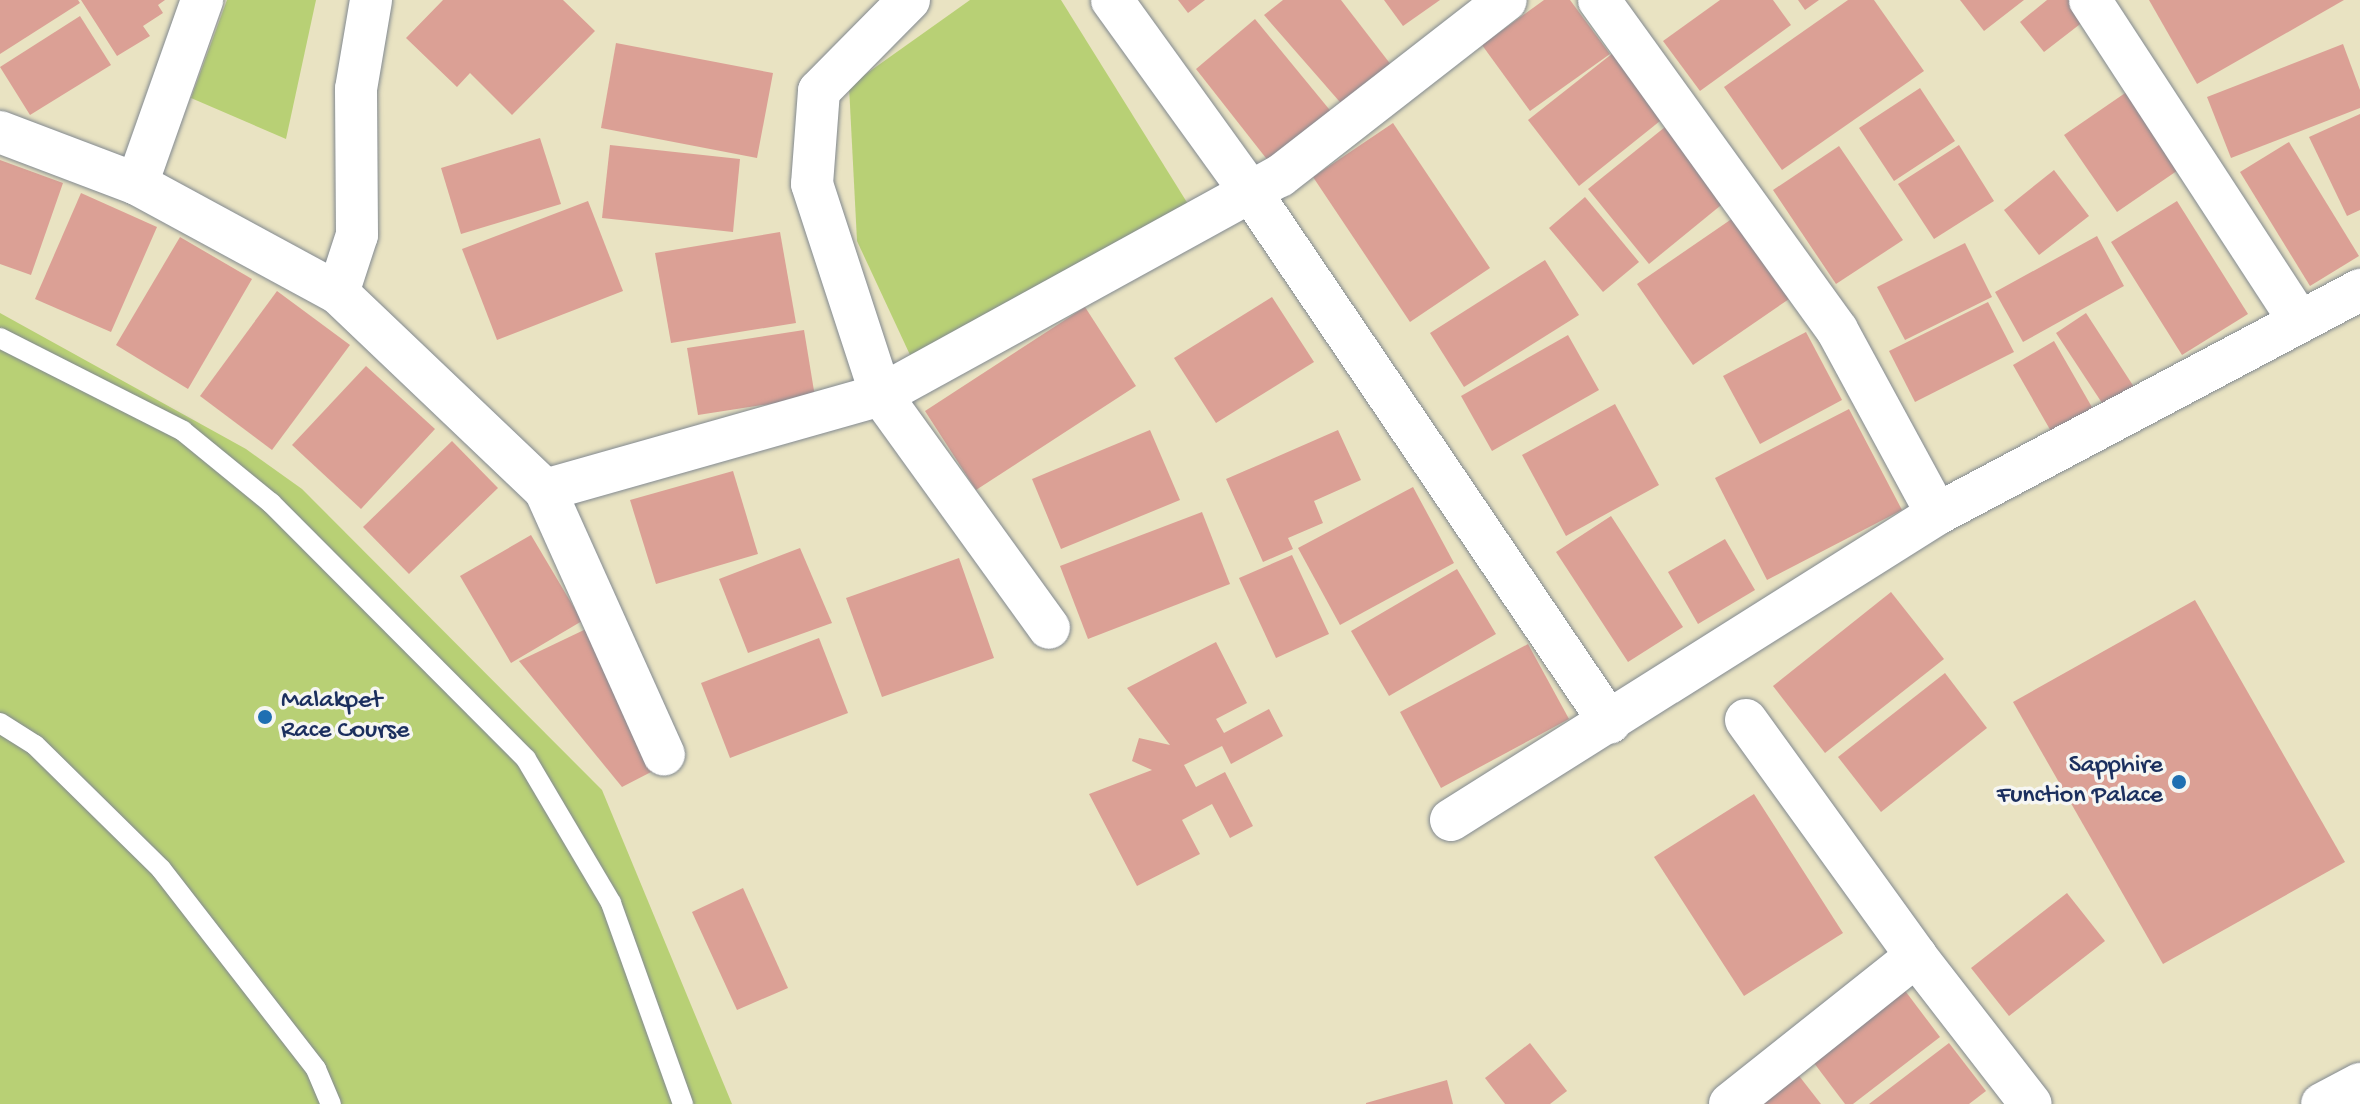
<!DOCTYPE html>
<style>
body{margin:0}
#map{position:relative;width:2360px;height:1104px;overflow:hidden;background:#e9e3c2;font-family:"Gochi Hand",sans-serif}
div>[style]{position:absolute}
.green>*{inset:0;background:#b8d075}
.building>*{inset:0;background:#dba095}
.roads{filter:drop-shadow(0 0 2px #828990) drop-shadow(0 0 2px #828990)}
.service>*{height:20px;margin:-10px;padding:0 10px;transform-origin:10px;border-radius:10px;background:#fff}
.minor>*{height:42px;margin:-21px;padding:0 21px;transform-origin:21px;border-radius:21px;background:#fff}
.dots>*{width:22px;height:22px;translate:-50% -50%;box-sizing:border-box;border:4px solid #f6f6f2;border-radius:50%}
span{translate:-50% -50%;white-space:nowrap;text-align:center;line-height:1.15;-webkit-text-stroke:7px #f6f6f2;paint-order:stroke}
.poi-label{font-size:26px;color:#1b2f5e}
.left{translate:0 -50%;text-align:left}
.right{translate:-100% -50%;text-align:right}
</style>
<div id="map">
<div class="green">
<i style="clip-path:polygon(227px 0,316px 0,286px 139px,191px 98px)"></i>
<i style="clip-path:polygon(970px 0,1061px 0,1188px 204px,911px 357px,857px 241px,849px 86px)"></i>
<i style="clip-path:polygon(0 313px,246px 449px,302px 489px,602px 790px,732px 1104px,0 1104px)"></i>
</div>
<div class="building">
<i style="clip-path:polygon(0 0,78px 0,80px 3px,0 54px)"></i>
<i style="clip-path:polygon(81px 0,165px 0,158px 5px,163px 13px,143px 26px,150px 36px,117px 56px)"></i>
<i style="clip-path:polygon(443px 0,563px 0,595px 31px,512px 115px,470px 73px,457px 87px,406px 38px)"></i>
<i style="clip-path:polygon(1178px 0,1205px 0,1188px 13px)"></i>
<i style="clip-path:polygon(1283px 0,1341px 0,1395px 70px,1346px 109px,1264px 15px)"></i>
<i style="clip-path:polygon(1384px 0,1440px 0,1403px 26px)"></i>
<i style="clip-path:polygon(1544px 0,1570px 0,1610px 54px,1530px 111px,1482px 45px)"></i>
<i style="clip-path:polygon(1720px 0,1773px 0,1791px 25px,1700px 91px,1663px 41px)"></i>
<i style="clip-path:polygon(1798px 0,1819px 0,1805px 10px)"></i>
<i style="clip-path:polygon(1848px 0,1874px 0,1924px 71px,1782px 170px,1724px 87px)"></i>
<i style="clip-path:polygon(1960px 0,2024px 0,1984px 31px)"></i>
<i style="clip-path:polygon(2047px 0,2074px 0,2088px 18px,2044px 52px,2020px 22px)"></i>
<i style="clip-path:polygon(2149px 0,2344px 0,2197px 84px)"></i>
<i style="clip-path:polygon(80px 16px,111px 65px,30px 115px,0 67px)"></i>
<i style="clip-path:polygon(1255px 19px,1338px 120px,1280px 176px,1196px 69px)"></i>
<i style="clip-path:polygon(616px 43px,773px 73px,757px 158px,601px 128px)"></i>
<i style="clip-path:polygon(2343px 44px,2360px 90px,2360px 108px,2231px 158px,2207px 97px)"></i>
<i style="clip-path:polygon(1613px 53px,1665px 117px,1579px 186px,1528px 120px)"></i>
<i style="clip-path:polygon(1920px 88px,1955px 141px,1894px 181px,1859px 128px)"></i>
<i style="clip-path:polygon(2131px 89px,2184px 166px,2117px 212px,2064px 135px)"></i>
<i style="clip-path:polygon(2360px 114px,2360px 210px,2347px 216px,2309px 137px)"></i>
<i style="clip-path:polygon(1393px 123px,1490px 268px,1410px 322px,1313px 177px)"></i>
<i style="clip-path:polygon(1670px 123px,1731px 197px,1649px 264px,1588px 189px)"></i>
<i style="clip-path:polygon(540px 138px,561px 204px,461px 234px,441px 168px)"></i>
<i style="clip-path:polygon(2289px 142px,2359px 256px,2310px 286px,2240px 172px)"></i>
<i style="clip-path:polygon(610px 145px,740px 159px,733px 232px,602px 218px)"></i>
<i style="clip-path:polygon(1959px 145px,1994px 201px,1934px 239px,1898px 184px)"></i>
<i style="clip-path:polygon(1839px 146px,1903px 240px,1836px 284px,1773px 190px)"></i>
<i style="clip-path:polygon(0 160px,63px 183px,31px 275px,0 264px)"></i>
<i style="clip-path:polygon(2054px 170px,2089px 216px,2039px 255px,2004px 210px)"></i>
<i style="clip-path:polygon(81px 193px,157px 227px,111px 332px,35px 299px)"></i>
<i style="clip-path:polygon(1585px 197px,1639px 262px,1603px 292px,1549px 228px)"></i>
<i style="clip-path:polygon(588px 201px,623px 291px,497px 340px,462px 249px)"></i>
<i style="clip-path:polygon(2177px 201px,2248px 314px,2182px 355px,2111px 242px)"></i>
<i style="clip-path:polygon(1736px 216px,1792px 297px,1693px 365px,1637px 284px)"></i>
<i style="clip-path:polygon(780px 232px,796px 323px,671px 343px,655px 253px)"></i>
<i style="clip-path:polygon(2097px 236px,2124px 286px,2023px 342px,1995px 292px)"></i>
<i style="clip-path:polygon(180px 237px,252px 279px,188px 389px,116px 345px)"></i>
<i style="clip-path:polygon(1965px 243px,1992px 297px,1905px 340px,1877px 287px)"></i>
<i style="clip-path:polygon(1545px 260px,1579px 315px,1464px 387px,1430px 333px)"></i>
<i style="clip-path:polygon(277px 291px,350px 345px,272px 450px,200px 396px)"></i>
<i style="clip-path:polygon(1272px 297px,1314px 362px,1216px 423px,1174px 358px)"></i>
<i style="clip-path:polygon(1988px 302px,2014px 352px,1915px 402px,1889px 351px)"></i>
<i style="clip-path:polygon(1085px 307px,1136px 386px,976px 490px,925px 411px)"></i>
<i style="clip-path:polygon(2086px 313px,2134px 387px,2104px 406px,2056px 333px)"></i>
<i style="clip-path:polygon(804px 330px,815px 397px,698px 415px,687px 348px)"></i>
<i style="clip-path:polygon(1806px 332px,1842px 400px,1760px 444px,1723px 376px)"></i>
<i style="clip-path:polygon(1568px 335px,1599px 390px,1492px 451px,1461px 396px)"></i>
<i style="clip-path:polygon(2054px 341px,2093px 409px,2052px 433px,2013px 365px)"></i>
<i style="clip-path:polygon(366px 366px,435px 429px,361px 509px,292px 445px)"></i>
<i style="clip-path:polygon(1615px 404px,1659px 485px,1566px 536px,1522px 455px)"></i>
<i style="clip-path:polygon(1849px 409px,1902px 510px,1767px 580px,1715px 478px)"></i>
<i style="clip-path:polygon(1150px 430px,1180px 500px,1061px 549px,1032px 479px)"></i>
<i style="clip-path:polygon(1338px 430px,1361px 480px,1314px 501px,1323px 523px,1288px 538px,1293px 549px,1263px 562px,1226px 479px)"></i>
<i style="clip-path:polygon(452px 441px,498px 488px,409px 574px,363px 527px)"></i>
<i style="clip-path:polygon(733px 471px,758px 554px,656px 584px,630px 500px)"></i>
<i style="clip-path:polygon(1413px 487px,1454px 563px,1340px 625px,1298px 548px)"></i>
<i style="clip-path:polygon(1202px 512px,1230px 584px,1088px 639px,1060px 566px)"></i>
<i style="clip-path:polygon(1611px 516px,1683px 627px,1628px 662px,1556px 552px)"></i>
<i style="clip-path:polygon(531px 535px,582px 621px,511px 663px,460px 576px)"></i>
<i style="clip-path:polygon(1725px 539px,1755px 590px,1698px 624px,1668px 572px)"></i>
<i style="clip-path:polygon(800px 548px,832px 623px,748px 653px,719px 579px)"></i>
<i style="clip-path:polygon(1292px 555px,1329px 634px,1276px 658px,1239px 578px)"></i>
<i style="clip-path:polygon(959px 558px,994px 658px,882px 697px,846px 598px)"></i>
<i style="clip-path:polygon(1457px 569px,1496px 634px,1389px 696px,1351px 631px)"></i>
<i style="clip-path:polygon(1891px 592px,1944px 659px,1825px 753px,1773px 686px)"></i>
<i style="clip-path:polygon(2195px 600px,2345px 862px,2163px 964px,2013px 702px)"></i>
<i style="clip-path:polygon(586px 629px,653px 771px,622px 787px,519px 661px)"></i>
<i style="clip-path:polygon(819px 638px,848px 713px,730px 758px,701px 683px)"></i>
<i style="clip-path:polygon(1216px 642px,1247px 703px,1216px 719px,1224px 733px,1269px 709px,1283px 736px,1231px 764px,1222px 746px,1184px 765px,1196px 787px,1225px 772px,1253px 826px,1230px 838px,1212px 804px,1182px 820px,1200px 854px,1137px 886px,1089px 794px,1152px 770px,1132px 761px,1139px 738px,1170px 745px,1127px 688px)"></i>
<i style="clip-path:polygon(1528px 644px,1569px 719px,1441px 788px,1400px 712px)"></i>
<i style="clip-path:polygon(1945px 673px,1987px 728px,1881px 812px,1838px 757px)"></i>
<i style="clip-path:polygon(1754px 794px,1843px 933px,1744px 996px,1654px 857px)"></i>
<i style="clip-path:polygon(743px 888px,788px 988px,737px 1010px,692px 912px)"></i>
<i style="clip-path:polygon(2067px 893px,2105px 941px,2009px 1016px,1971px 968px)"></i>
<i style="clip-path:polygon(1903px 988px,1940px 1037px,1853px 1104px,1845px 1104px,1811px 1059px)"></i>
<i style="clip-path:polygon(1530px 1043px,1567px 1091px,1550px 1104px,1505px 1104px,1485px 1078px)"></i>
<i style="clip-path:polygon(1949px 1043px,1986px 1091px,1969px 1104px,1869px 1104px)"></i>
<i style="clip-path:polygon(1796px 1072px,1821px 1104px,1754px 1104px)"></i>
<i style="clip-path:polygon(1447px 1080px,1453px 1104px,1366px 1104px,1366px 1103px)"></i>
</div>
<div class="roads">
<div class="service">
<i style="left:0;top:338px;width:205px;rotate:26.9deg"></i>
<i style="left:183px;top:431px;width:114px;rotate:39.3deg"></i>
<i style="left:271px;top:503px;width:361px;rotate:45.1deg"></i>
<i style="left:526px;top:759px;width:167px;rotate:59.4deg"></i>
<i style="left:611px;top:903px;width:214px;rotate:70.3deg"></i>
<i style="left:0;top:723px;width:41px;rotate:32.2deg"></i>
<i style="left:35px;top:745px;width:177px;rotate:44.5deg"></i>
<i style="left:161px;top:869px;width:253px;rotate:52.2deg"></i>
<i style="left:316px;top:1069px;width:38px;rotate:67deg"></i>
</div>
<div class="minor">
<i style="left:909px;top:0;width:128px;rotate:134.7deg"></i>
<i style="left:819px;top:91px;width:93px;rotate:94.3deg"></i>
<i style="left:812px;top:184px;width:222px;rotate:71.9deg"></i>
<i style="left:881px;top:395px;width:287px;rotate:54.2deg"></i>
<i style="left:1112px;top:0;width:236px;rotate:54.2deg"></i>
<i style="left:1250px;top:191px;width:642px;rotate:55.91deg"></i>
<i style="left:1599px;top:0;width:407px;rotate:54.2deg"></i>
<i style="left:1837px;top:330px;width:209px;rotate:61.5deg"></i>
<i style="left:2090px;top:0;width:383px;rotate:56.9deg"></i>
<i style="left:0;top:132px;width:147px;rotate:20.8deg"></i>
<i style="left:137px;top:184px;width:229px;rotate:28.5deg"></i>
<i style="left:338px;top:293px;width:286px;rotate:43.6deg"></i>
<i style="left:545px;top:490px;width:290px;rotate:65.8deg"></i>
<i style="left:137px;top:184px;width:195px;rotate:-70.5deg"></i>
<i style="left:338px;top:293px;width:61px;rotate:-71.9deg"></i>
<i style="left:357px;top:235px;width:146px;rotate:-90.4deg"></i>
<i style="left:356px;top:89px;width:90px;rotate:-80.4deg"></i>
<i style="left:545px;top:490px;width:349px;rotate:-15.8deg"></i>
<i style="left:881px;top:395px;width:455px;rotate:-28.8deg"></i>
<i style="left:1280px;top:176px;width:286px;rotate:-37.9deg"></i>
<i style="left:1746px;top:720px;width:291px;rotate:54.2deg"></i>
<i style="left:1916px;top:956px;width:187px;rotate:52.2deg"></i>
<i style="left:1451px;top:820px;width:574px;rotate:-32.2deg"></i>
<i style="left:1937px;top:514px;width:479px;rotate:-27.9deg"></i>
<i style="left:1730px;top:1104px;width:238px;rotate:-38.5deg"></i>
<i style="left:2322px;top:1104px;width:43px;rotate:-27.8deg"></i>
</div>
</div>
<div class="dots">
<i style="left:265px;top:717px;background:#1f6fb2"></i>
<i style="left:2179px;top:782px;background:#1f6fb2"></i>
</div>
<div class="poi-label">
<span class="left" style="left:281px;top:717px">Malakpet<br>Race Course</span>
<span class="right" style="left:2163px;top:782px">Sapphire<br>Function Palace</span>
</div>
</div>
